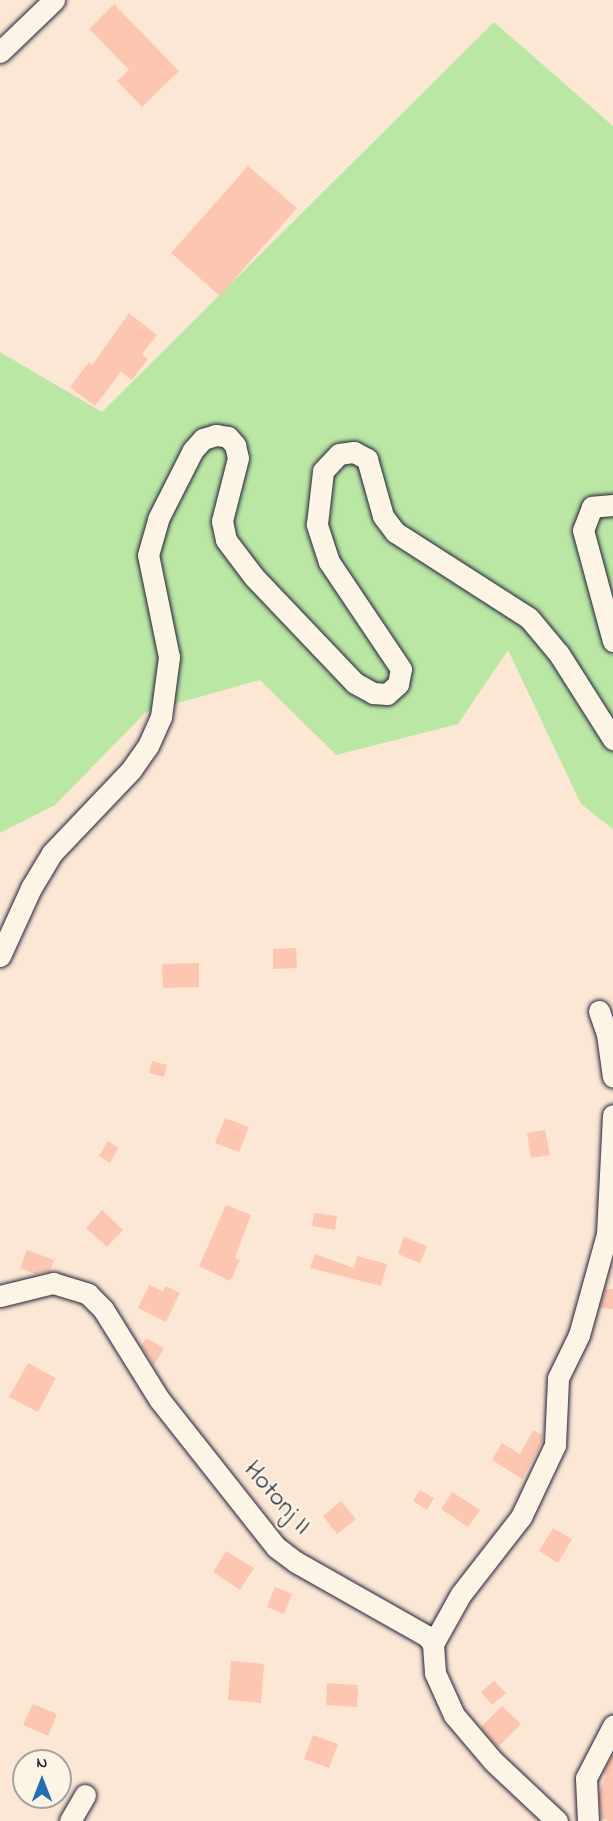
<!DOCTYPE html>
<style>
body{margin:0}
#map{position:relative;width:613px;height:1821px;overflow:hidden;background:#fce7d5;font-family:"Indie Flower",sans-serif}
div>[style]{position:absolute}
.green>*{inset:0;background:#bae7a4}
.building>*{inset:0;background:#fdc6b0}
.roads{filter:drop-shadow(0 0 2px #22223b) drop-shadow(0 0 2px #22223b)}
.minor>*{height:21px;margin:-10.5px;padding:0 10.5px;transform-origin:10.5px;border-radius:10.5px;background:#fcf5e5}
span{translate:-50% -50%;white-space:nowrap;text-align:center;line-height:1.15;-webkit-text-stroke:4.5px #fcf5e5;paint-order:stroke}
.street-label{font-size:26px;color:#22223b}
.north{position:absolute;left:12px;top:1749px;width:60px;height:60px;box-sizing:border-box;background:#fcf5e5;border:2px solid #a5a1a1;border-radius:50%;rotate:0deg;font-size:16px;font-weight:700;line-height:24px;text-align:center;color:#22223b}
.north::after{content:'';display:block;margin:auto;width:21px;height:27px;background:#1f6fb2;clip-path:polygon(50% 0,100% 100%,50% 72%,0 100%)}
</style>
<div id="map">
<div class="green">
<i style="clip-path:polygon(494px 22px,613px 126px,613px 829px,581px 804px,508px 650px,458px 724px,336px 755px,260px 680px,146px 712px,55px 805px,0 833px,0 352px,102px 412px)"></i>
</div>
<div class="building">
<i style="clip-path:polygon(114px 4px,179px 71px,142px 107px,117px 81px,129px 70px,89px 29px)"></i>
<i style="clip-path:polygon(248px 166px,297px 208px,220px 296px,171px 253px)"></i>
<i style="clip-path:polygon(129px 313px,157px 335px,142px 354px,148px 359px,132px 380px,121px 372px,95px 406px,70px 387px,89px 362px,92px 365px)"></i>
<i style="clip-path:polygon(296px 948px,297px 968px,273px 969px,273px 949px)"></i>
<i style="clip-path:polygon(199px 963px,199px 987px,163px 988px,162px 964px)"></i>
<i style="clip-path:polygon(152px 1061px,167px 1065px,164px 1077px,149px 1073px)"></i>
<i style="clip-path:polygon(225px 1118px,249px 1127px,239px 1152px,215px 1143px)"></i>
<i style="clip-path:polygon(545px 1130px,550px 1155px,531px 1158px,527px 1133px)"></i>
<i style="clip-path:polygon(108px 1141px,118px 1148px,110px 1163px,99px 1156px)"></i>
<i style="clip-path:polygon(226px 1205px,251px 1215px,235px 1258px,240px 1260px,230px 1281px,199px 1266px)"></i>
<i style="clip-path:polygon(102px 1210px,123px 1230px,107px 1247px,86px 1228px)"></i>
<i style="clip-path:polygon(314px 1213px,337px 1216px,335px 1230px,312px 1226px)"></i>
<i style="clip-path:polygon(404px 1237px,427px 1246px,420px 1263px,398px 1254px)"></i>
<i style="clip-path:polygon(27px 1250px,54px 1260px,50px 1271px,35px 1274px,20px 1268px)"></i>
<i style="clip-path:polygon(315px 1254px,354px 1268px,357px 1256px,387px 1264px,381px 1286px,310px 1268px)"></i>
<i style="clip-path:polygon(149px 1285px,163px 1291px,166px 1286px,180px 1293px,166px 1322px,138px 1308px)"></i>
<i style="clip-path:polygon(605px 1289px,613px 1289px,613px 1309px,600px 1308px)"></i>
<i style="clip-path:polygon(146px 1338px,164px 1348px,154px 1365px,141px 1346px)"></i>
<i style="clip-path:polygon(28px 1363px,56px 1378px,38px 1412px,9px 1397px)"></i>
<i style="clip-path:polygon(533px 1430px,543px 1435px,542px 1442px,522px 1479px,492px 1460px,502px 1443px,520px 1454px)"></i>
<i style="clip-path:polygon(420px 1490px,434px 1498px,427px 1510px,413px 1501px)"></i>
<i style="clip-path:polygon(452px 1492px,480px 1510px,468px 1527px,441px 1509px)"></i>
<i style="clip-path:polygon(341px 1501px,356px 1519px,337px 1534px,323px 1516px)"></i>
<i style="clip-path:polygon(553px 1528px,572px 1539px,558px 1563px,539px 1551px)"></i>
<i style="clip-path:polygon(226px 1551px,254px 1568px,240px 1590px,213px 1572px)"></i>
<i style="clip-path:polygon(275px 1587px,292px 1594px,284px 1614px,267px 1607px)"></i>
<i style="clip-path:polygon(231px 1661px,264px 1664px,261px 1703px,228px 1700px)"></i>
<i style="clip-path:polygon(494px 1681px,506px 1693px,492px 1705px,481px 1692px)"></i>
<i style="clip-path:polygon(327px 1683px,358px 1685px,357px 1707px,326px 1705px)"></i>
<i style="clip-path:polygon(33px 1704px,57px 1714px,48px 1736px,23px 1725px)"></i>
<i style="clip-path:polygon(502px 1706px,521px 1724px,498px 1747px,481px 1727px)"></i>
<i style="clip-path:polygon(313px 1735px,338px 1744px,329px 1768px,304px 1759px)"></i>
<i style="clip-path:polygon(613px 1754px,613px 1821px,608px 1821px,601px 1818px,599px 1794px,606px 1775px,603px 1773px)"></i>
</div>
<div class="roads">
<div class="minor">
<i style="left:0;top:52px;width:75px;rotate:-43.9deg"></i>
<i style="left:613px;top:505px;width:21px;rotate:175deg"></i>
<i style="left:592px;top:507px;width:25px;rotate:111deg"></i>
<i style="left:583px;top:530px;width:115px;rotate:74.9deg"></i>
<i style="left:0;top:956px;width:75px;rotate:-65.5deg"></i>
<i style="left:31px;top:888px;width:41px;rotate:-59deg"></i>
<i style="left:52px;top:853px;width:115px;rotate:-46.4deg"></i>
<i style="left:131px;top:770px;width:29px;rotate:-55deg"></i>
<i style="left:148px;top:746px;width:32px;rotate:-66deg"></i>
<i style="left:161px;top:717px;width:61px;rotate:-82.4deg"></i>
<i style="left:169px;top:657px;width:104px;rotate:-101.6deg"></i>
<i style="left:148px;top:555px;width:37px;rotate:-74deg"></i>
<i style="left:158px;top:519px;width:77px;rotate:-63.1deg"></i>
<i style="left:193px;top:450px;width:15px;rotate:-48deg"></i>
<i style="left:203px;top:439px;width:14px;rotate:-17deg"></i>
<i style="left:216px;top:435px;width:12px;rotate:9deg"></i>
<i style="left:228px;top:437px;width:11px;rotate:49deg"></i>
<i style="left:235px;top:445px;width:13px;rotate:77deg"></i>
<i style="left:238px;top:458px;width:65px;rotate:104.3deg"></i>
<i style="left:222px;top:521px;width:19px;rotate:78deg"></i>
<i style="left:226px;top:540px;width:46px;rotate:52.9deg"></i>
<i style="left:254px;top:577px;width:146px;rotate:46.4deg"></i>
<i style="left:355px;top:683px;width:21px;rotate:29deg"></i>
<i style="left:373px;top:693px;width:14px;rotate:4deg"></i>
<i style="left:387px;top:694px;width:15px;rotate:-42deg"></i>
<i style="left:398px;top:684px;width:15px;rotate:-79deg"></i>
<i style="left:401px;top:669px;width:129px;rotate:-123.9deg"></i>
<i style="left:329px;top:562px;width:40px;rotate:-108deg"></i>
<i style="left:317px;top:524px;width:53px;rotate:-83.5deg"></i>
<i style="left:323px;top:471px;width:23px;rotate:-47deg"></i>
<i style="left:339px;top:454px;width:15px;rotate:-8deg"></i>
<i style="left:354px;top:452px;width:15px;rotate:28deg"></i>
<i style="left:367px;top:459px;width:59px;rotate:74.3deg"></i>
<i style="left:383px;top:516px;width:20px;rotate:53deg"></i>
<i style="left:395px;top:532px;width:159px;rotate:32.7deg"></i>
<i style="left:529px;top:618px;width:47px;rotate:50.2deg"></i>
<i style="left:559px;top:654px;width:101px;rotate:57.6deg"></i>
<i style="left:599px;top:1011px;width:24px;rotate:71deg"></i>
<i style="left:607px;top:1034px;width:43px;rotate:82.1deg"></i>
<i style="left:0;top:1296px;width:55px;rotate:-13.8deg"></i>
<i style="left:53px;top:1283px;width:37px;rotate:17deg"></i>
<i style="left:88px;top:1294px;width:21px;rotate:45deg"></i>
<i style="left:103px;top:1309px;width:106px;rotate:58.1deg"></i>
<i style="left:159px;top:1399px;width:189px;rotate:51.7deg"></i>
<i style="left:276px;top:1547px;width:25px;rotate:37deg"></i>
<i style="left:296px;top:1562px;width:150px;rotate:29.5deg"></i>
<i style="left:427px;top:1636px;width:10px;rotate:53deg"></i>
<i style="left:433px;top:1644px;width:29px;rotate:86deg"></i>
<i style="left:435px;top:1673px;width:46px;rotate:65.7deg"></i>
<i style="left:454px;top:1715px;width:60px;rotate:49.7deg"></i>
<i style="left:493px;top:1761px;width:88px;rotate:43.2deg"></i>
<i style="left:433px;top:1644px;width:57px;rotate:-60.8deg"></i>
<i style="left:461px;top:1594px;width:98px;rotate:-52.1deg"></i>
<i style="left:521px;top:1517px;width:80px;rotate:-64.7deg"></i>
<i style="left:555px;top:1445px;width:67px;rotate:-87.4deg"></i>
<i style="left:558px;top:1378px;width:48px;rotate:-64deg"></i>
<i style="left:579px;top:1335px;width:105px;rotate:-74.5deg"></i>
<i style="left:607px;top:1234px;width:119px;rotate:-87.1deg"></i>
<i style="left:70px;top:1821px;width:30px;rotate:-60deg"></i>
<i style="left:588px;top:1821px;width:43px;rotate:-92.7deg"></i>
<i style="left:586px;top:1778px;width:59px;rotate:-62.6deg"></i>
</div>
</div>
<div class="street-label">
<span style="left:276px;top:1499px;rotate:49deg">Hotonj II</span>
</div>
<div class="north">N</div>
</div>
